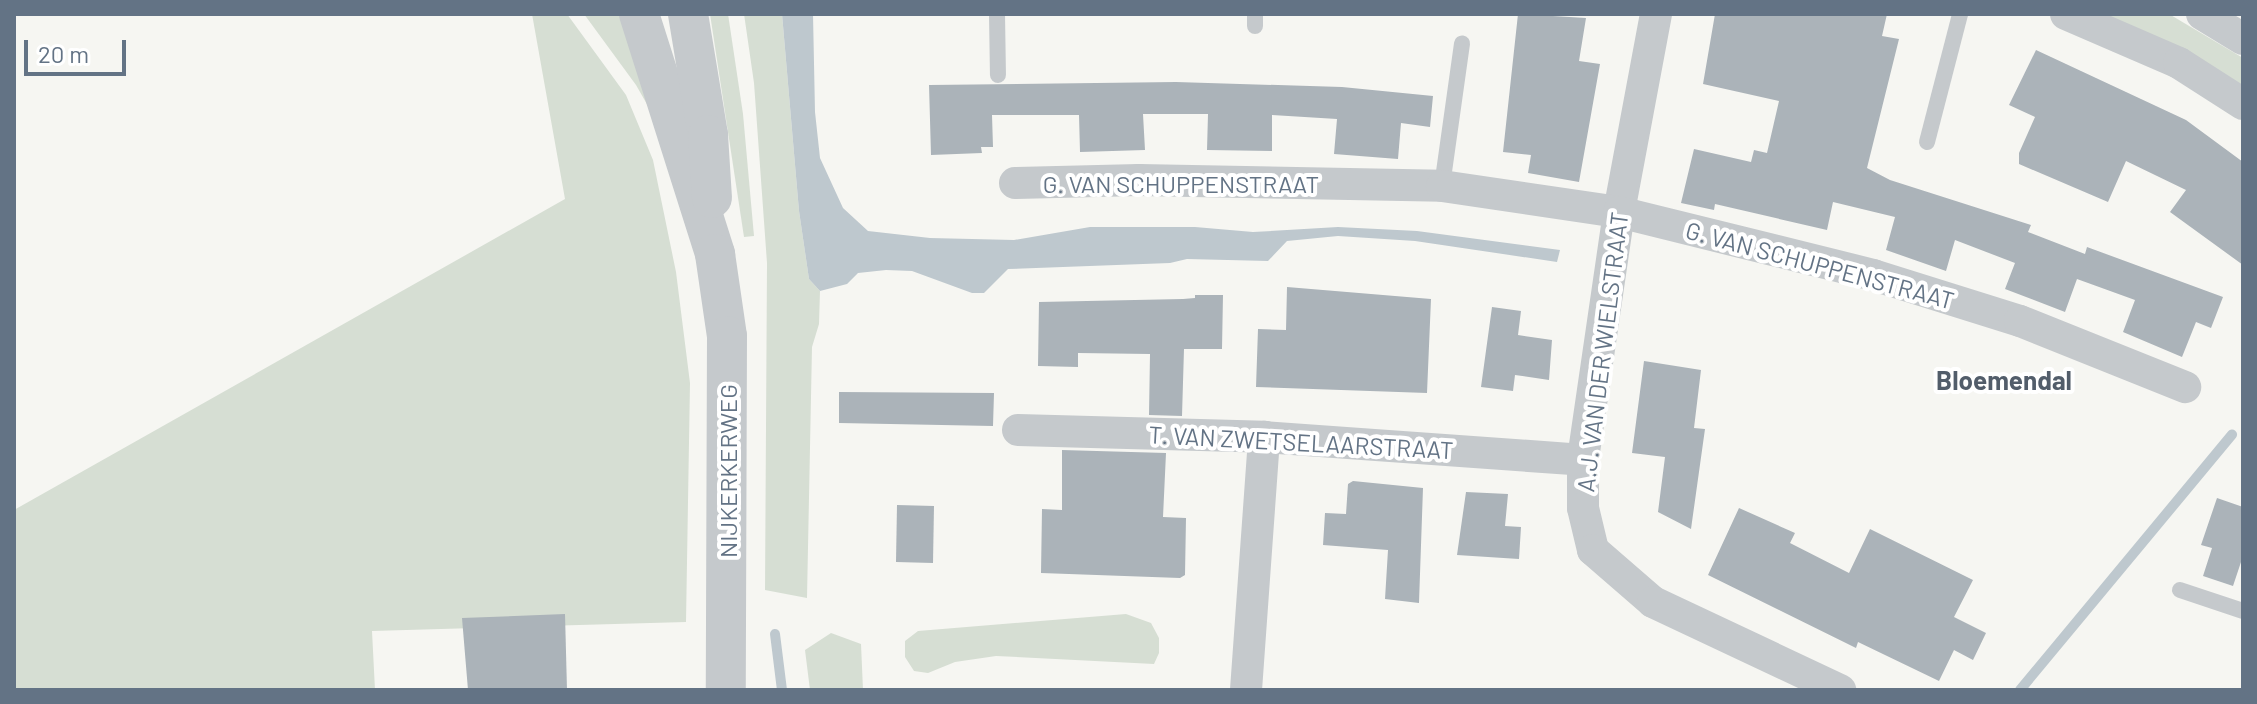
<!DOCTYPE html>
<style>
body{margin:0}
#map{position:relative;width:2257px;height:704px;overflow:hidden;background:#f6f6f2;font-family:Barlow,sans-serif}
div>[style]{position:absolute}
.green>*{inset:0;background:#d6ded3}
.water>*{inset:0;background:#bec8ce}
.stream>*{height:10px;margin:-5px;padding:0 5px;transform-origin:5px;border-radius:5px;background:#bec8ce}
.building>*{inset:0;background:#abb3b9}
.service>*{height:16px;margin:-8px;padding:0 8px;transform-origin:8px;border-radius:8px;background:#c5c9cc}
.minor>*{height:32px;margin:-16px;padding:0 16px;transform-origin:16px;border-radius:16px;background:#c5c9cc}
.tertiary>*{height:40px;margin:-20px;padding:0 20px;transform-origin:20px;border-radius:20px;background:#c5c9cc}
span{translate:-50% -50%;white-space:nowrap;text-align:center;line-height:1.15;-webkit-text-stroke:8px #fff;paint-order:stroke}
.street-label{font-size:24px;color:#637385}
.neighbourhood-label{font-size:26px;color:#525d6a;font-weight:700}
.frame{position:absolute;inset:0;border:16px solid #637385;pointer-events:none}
.scale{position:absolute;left:24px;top:40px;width:102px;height:36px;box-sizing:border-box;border:4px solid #637385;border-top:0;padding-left:10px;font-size:24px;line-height:28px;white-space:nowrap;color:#637385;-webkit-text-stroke:6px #fff;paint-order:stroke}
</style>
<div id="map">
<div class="green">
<i style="clip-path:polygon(532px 14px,567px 14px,626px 95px,653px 160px,676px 272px,690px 383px,686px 622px,372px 631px,375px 690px,14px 690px,14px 510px,565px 199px)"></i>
<i style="clip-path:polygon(584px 14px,628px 14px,652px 113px,636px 85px)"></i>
<i style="clip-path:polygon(710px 14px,728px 14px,743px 114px,754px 236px,744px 237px)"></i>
<i style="clip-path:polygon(744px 14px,782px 14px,799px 211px,809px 279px,820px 291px,819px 324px,812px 347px,807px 598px,765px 590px,767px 263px,754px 83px)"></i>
<i style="clip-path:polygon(2097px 14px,2169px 14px,2243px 58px,2243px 91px)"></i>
<i style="clip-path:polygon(1126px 614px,1151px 623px,1159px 638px,1159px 653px,1154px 664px,996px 656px,955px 662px,928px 673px,914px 671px,905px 657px,905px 641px,918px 631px)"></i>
<i style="clip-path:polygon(831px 633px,861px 644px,863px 690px,810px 690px,805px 650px)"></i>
</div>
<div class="water">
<i style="clip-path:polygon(782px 14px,813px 14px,815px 112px,820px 158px,843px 208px,868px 231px,930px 238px,1014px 240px,1090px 227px,1195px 227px,1253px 232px,1338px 227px,1417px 231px,1560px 250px,1557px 262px,1415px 241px,1338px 236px,1287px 241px,1268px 261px,1187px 259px,1170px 263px,1008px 269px,984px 293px,972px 293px,912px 271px,886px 270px,858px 273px,847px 284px,820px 291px,809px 279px,799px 211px)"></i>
</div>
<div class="stream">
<i style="left:775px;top:634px;width:56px;rotate:82.9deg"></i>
<i style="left:2020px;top:690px;width:332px;rotate:-50.3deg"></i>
</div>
<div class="building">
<i style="clip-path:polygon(1518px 14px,1586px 18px,1579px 61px,1600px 64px,1579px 182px,1528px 173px,1531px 155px,1503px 152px)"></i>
<i style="clip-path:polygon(1715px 14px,1887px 14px,1882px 36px,1899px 39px,1867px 168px,1890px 180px,2031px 225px,2028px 232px,2085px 254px,2087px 247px,2223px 297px,2211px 328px,2196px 322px,2182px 357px,2123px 332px,2135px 300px,2077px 279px,2065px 312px,2005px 289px,2015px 263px,1955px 240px,1946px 271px,1886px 250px,1895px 217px,1833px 202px,1827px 230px,1715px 204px,1714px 210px,1681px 203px,1694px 149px,1751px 162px,1754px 150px,1767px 153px,1779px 101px,1703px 84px)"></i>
<i style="clip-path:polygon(2036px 50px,2186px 120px,2243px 162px,2243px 265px,2170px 212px,2186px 190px,2126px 161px,2108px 202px,2019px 164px,2019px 153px,2035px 117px,2009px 105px)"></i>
<i style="clip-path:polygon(1176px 82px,1342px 87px,1433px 96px,1430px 127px,1401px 123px,1398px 159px,1334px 154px,1337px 119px,1272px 115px,1272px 151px,1207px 150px,1208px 114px,1143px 114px,1145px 150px,1080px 152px,1079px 115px,992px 115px,993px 147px,981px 147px,982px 153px,931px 155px,929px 85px)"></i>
<i style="clip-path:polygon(1287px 287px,1431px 299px,1427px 393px,1256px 387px,1258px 329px,1286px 330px)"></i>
<i style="clip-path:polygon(1195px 295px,1223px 295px,1222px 349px,1184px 349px,1182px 416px,1149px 415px,1150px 354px,1078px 353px,1078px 367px,1038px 366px,1039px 302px,1183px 299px,1195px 298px)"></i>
<i style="clip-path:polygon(1492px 307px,1521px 311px,1518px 335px,1552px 340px,1549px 380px,1515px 375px,1513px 391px,1481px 387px)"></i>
<i style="clip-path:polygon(1644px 361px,1701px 370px,1694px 428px,1705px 429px,1691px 529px,1658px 512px,1665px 457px,1632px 453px)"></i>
<i style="clip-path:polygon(839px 392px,994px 393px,993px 426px,839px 423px)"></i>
<i style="clip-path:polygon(1062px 450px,1166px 453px,1163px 517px,1186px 518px,1185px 575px,1180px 578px,1041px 573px,1042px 509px,1062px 510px)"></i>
<i style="clip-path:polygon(1353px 481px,1423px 488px,1419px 603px,1385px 599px,1388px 550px,1323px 545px,1325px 513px,1346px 514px,1348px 484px)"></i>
<i style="clip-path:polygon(1466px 492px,1508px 494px,1505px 526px,1521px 527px,1519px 559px,1457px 555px)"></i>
<i style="clip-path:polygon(2217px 498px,2243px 507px,2243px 556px,2233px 586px,2203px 576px,2212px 548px,2201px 545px)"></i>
<i style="clip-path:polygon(897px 505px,934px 506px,933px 563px,896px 562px)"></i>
<i style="clip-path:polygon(1739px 508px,1795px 533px,1790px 543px,1849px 573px,1870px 529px,1973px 580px,1954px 617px,1986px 633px,1973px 660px,1954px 650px,1939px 681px,1858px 642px,1856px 648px,1708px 575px)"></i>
<i style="clip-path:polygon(565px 614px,567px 690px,468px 690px,462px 618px)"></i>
</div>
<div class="service">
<i style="left:997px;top:14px;width:61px;rotate:89.1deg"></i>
<i style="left:1255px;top:26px;width:12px;rotate:-90deg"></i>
<i style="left:1927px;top:142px;width:132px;rotate:-75.5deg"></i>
<i style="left:1442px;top:186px;width:144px;rotate:-82deg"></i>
<i style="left:2180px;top:590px;width:66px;rotate:18.4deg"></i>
</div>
<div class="minor">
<i style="left:1656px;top:14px;width:201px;rotate:100.6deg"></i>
<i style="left:1619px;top:212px;width:251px;rotate:98.3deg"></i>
<i style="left:1583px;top:460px;width:48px;rotate:90deg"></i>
<i style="left:1583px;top:508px;width:43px;rotate:76.6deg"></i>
<i style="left:1593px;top:550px;width:79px;rotate:40.9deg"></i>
<i style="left:1653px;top:602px;width:207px;rotate:25.2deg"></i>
<i style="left:2066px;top:14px;width:123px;rotate:23.4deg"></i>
<i style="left:2179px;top:63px;width:76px;rotate:32.6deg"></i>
<i style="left:2202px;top:14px;width:48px;rotate:31.4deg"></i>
<i style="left:1015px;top:183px;width:124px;rotate:-1.4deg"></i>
<i style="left:1139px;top:180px;width:303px;rotate:1.1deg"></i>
<i style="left:1442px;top:186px;width:179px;rotate:8.4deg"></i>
<i style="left:1619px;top:212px;width:262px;rotate:13.9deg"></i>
<i style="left:1873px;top:275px;width:154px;rotate:17.4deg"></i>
<i style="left:2020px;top:321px;width:178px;rotate:21.8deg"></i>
<i style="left:1018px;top:430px;width:246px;rotate:1.6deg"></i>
<i style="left:1264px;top:437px;width:320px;rotate:4.1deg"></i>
<i style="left:1246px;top:690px;width:254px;rotate:-85.9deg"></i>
</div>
<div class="tertiary">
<i style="left:639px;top:14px;width:252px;rotate:72.4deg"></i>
<i style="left:715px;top:254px;width:83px;rotate:81.7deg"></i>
<i style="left:727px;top:336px;width:354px;rotate:90.2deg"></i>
<i style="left:688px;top:14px;width:123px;rotate:80.6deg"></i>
<i style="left:708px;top:135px;width:63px;rotate:86.4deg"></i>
</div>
<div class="street-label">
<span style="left:1181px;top:184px">G. VAN SCHUPPENSTRAAT</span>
<span style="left:1820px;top:265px;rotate:15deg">G. VAN SCHUPPENSTRAAT</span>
<span style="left:1602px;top:352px;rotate:-83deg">A.J. VAN DER WIELSTRAAT</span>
<span style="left:1301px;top:442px;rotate:3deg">T. VAN ZWETSELAARSTRAAT</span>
<span style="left:728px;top:471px;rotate:-90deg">NIJKERKERWEG</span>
</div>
<div class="neighbourhood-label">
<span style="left:2004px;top:380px">Bloemendal</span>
</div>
<div class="frame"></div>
<div class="scale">20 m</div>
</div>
